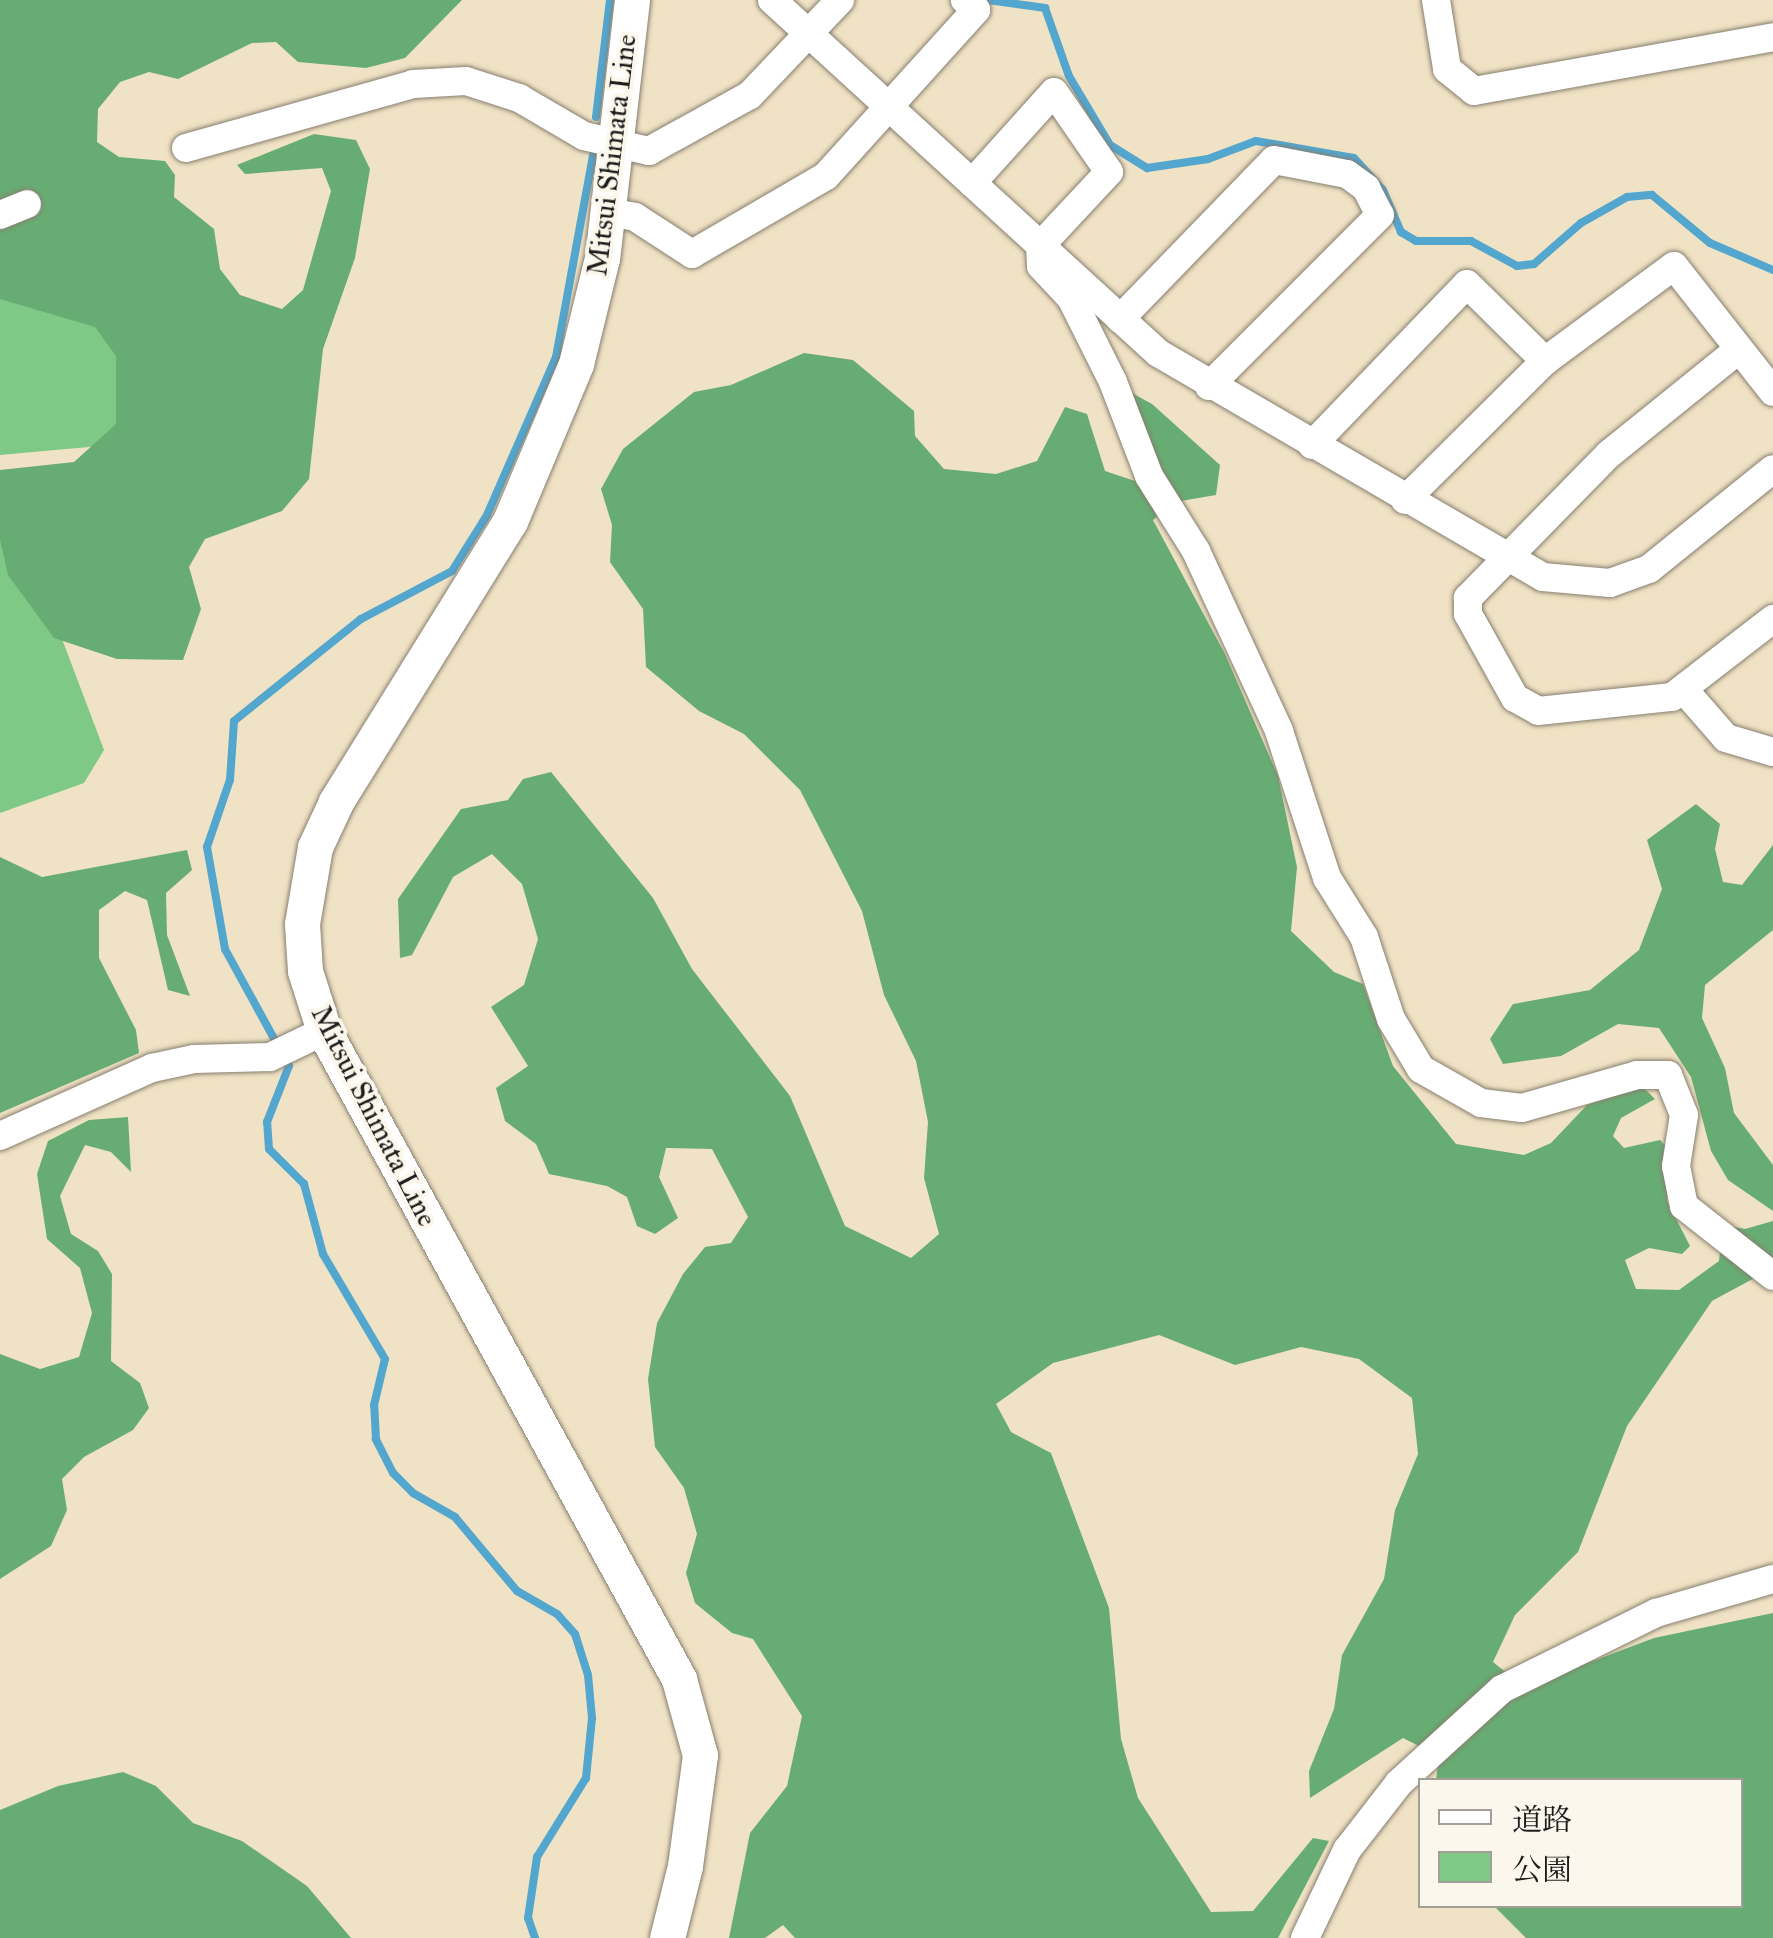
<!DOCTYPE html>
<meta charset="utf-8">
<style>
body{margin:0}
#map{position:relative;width:1773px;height:1938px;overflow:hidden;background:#f0e2c4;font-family:"IM FELL Great Primer","Noto Serif JP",serif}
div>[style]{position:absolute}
.green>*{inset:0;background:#7fc986}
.forest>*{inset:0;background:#67ad73}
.stream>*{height:8px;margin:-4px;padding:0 4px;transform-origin:4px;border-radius:4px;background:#53a6ce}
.roads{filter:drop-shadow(0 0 2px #867f70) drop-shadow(0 0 2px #867f70)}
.minor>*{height:28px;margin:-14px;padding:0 14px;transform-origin:14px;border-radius:14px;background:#fff}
.major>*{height:35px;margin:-17.5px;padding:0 17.5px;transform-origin:17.5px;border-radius:17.5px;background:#fff}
span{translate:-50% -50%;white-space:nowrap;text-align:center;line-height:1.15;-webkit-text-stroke:8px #fbf7ec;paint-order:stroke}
.street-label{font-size:28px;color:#1c1c1c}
.legend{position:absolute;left:1418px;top:1778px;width:325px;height:130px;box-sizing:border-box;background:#fbf7ec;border:2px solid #a29f99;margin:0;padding:12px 18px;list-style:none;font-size:30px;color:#1c1c1c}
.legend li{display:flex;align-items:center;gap:20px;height:50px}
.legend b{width:50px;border:2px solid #a29f99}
</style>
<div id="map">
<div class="green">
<i style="clip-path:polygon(0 268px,106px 279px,155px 441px,0 455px)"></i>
<i style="clip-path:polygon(0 475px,104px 750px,84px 783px,0 813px)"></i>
</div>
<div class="forest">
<i style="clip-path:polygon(0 0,462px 0,405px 58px,366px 68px,298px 62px,276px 42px,252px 43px,178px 79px,149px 72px,120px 82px,98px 109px,97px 142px,119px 157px,165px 161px,175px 175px,174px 197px,214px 229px,220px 269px,240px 295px,282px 309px,303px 290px,331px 191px,322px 168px,245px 174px,237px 165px,314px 134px,356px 140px,370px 169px,355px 258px,323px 349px,309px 479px,282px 511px,205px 539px,189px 567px,201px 609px,183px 660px,117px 659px,54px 638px,8px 575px,0 540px,0 470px,74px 462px,116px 424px,116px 356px,95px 327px,0 299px)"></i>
<i style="clip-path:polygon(804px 353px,853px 360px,914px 411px,915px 436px,944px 469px,996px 474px,1037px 461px,1065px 407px,1087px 414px,1105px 471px,1135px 481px,1151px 451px,1132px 393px,1152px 404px,1220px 465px,1216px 495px,1175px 502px,1153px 520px,1225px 654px,1278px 776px,1297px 867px,1291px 931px,1334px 972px,1363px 984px,1393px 1066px,1456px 1144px,1524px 1155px,1551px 1143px,1587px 1105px,1642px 1086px,1655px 1099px,1621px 1118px,1613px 1136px,1624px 1148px,1660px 1140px,1668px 1148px,1667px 1201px,1690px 1246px,1682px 1254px,1649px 1248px,1625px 1260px,1636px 1289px,1679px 1290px,1719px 1261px,1723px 1225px,1745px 1229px,1773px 1221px,1773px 1268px,1712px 1301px,1627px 1426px,1578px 1552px,1515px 1615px,1493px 1662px,1524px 1687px,1654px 1638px,1773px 1613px,1773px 1938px,1526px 1938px,1494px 1906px,1740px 1906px,1740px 1780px,1436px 1780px,1439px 1756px,1403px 1738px,1310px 1798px,1309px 1771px,1334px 1709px,1342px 1655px,1384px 1579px,1395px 1510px,1418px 1454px,1412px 1398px,1359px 1359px,1301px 1347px,1235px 1365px,1159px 1335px,1053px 1363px,996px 1404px,1011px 1432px,1051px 1453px,1109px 1608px,1121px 1739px,1138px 1798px,1211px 1912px,1253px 1911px,1313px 1838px,1329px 1841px,1278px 1938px,795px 1938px,783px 1925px,765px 1938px,729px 1938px,750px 1833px,787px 1786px,802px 1716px,753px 1639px,732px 1633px,695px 1603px,686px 1573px,697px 1534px,684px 1488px,655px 1447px,648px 1379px,657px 1323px,683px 1274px,705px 1247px,731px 1243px,748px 1217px,712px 1149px,666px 1148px,659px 1177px,678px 1218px,655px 1234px,637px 1226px,627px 1197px,607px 1186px,549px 1174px,536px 1144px,505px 1121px,496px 1088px,528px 1066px,491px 1007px,524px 985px,538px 939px,522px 884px,492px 854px,453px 877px,412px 955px,400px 958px,398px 899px,461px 809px,508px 800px,523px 779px,551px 772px,653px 898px,692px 969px,790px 1096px,845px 1226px,911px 1258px,939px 1234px,924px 1178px,928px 1122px,916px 1061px,884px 995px,862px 911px,800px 790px,744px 734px,699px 711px,646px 667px,643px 609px,610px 562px,612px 525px,601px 489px,623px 449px,694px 392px,731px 385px)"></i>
<i style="clip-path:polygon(1696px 804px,1720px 824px,1715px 849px,1723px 882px,1742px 885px,1773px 845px,1773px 930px,1705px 985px,1702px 1018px,1725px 1068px,1734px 1113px,1773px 1165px,1773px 1211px,1728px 1180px,1711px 1151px,1691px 1077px,1659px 1028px,1618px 1024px,1561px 1056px,1503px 1064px,1490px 1039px,1513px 1004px,1590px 990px,1639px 950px,1662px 889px,1647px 840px)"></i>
<i style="clip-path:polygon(187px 850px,192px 870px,166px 893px,167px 935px,190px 996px,168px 990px,147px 900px,125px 891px,99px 910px,99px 958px,136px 1030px,139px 1053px,0 1113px,0 857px,42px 877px)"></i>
<i style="clip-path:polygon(128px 1117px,131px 1172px,111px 1152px,85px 1145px,60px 1196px,71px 1234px,98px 1251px,112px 1274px,111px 1361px,140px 1383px,149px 1408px,133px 1430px,84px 1457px,62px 1479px,67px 1510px,51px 1546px,0 1579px,0 1354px,40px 1369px,79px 1357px,92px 1313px,80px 1268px,47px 1239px,37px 1174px,48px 1141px,89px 1120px)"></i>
<i style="clip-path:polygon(123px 1772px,156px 1786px,193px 1823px,242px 1841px,307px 1886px,351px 1938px,0 1938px,0 1810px,58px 1786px)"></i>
</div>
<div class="stream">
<i style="left:988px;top:0;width:58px;rotate:8deg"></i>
<i style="left:1045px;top:8px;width:72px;rotate:70.6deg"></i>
<i style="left:1069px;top:76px;width:80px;rotate:59.3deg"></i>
<i style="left:1110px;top:145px;width:44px;rotate:31.9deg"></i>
<i style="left:1147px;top:168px;width:62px;rotate:-8.4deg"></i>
<i style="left:1208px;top:159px;width:51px;rotate:-20.6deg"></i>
<i style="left:1256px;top:141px;width:99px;rotate:9.8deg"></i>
<i style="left:1354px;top:158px;width:43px;rotate:47.8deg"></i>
<i style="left:1383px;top:190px;width:46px;rotate:66.8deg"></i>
<i style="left:1401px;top:232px;width:17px;rotate:31deg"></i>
<i style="left:1416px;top:241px;width:55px"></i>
<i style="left:1471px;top:241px;width:52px;rotate:28.5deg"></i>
<i style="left:1517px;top:266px;width:17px;rotate:-7deg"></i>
<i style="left:1534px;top:264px;width:62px;rotate:-41.1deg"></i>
<i style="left:1581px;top:223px;width:53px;rotate:-29.5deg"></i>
<i style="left:1627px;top:197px;width:25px;rotate:-5deg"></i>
<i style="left:1652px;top:195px;width:75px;rotate:39.6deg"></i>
<i style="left:1710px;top:243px;width:69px;rotate:23.2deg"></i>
<i style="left:596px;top:117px;width:118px;rotate:-83.2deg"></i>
<i style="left:535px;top:1938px;width:21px;rotate:-109deg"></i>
<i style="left:528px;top:1918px;width:62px;rotate:-81.6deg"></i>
<i style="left:537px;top:1857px;width:93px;rotate:-58.2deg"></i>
<i style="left:586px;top:1778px;width:60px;rotate:-84.3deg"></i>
<i style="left:592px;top:1718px;width:43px;rotate:-95.3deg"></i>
<i style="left:588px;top:1675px;width:43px;rotate:-107.6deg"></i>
<i style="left:575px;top:1634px;width:27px;rotate:-132deg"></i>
<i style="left:557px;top:1614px;width:46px;rotate:-150.1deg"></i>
<i style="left:517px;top:1591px;width:97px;rotate:-130deg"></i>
<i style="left:455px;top:1517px;width:48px;rotate:-150.3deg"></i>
<i style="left:413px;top:1493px;width:28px;rotate:-135deg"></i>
<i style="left:393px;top:1473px;width:38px;rotate:-117deg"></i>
<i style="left:376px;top:1439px;width:34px;rotate:-93deg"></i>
<i style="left:374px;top:1405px;width:47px;rotate:-76.6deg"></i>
<i style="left:385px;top:1359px;width:122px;rotate:-120.6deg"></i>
<i style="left:323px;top:1254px;width:73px;rotate:-105.2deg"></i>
<i style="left:304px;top:1184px;width:49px;rotate:-135deg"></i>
<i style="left:269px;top:1149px;width:27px;rotate:-94deg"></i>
<i style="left:267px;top:1122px;width:60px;rotate:-68.6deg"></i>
<i style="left:289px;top:1066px;width:133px;rotate:-118.7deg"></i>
<i style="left:225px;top:949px;width:104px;rotate:-100deg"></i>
<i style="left:207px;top:847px;width:71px;rotate:-71.1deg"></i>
<i style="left:230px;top:780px;width:59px;rotate:-86.1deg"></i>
<i style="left:234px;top:721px;width:163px;rotate:-38.8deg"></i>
<i style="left:361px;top:619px;width:103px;rotate:-27.8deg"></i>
<i style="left:452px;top:571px;width:66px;rotate:-58deg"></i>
<i style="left:487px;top:515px;width:172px;rotate:-66.4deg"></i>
<i style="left:556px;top:357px;width:205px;rotate:-79.6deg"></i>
</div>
<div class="roads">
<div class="minor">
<i style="left:772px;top:0;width:523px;rotate:42.44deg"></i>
<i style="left:1158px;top:353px;width:445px;rotate:30.2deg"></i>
<i style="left:1543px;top:577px;width:67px;rotate:5.1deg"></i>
<i style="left:1610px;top:583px;width:41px;rotate:-19.7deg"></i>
<i style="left:1649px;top:569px;width:159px;rotate:-38.9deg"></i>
<i style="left:1436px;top:0;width:70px;rotate:80.9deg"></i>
<i style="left:1447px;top:69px;width:35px;rotate:39deg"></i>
<i style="left:1474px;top:91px;width:304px;rotate:-10.2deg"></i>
<i style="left:186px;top:148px;width:236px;rotate:-15.7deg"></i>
<i style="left:413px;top:84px;width:53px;rotate:-3.2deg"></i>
<i style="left:466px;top:81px;width:56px;rotate:17.8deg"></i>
<i style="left:519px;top:98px;width:75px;rotate:30.3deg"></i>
<i style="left:584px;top:136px;width:67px;rotate:13deg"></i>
<i style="left:649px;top:151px;width:115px;rotate:-29deg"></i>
<i style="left:750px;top:95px;width:131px;rotate:-46.5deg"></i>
<i style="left:972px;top:183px;width:122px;rotate:-48deg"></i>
<i style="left:1054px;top:92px;width:97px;rotate:55.5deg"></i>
<i style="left:1109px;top:172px;width:101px;rotate:133deg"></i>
<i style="left:1040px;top:246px;width:20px;rotate:87deg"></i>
<i style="left:1041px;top:266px;width:44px;rotate:46.8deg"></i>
<i style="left:1071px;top:298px;width:94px;rotate:63.4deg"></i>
<i style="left:1113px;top:382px;width:101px;rotate:69deg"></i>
<i style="left:1149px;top:476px;width:89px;rotate:57.9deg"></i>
<i style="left:1196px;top:551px;width:198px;rotate:65.2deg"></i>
<i style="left:1279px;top:731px;width:155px;rotate:71.9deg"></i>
<i style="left:1327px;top:878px;width:70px;rotate:57.9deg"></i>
<i style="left:1364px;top:937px;width:86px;rotate:71.8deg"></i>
<i style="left:1391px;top:1019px;width:58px;rotate:59deg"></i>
<i style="left:1421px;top:1069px;width:69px;rotate:29.5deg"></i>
<i style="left:1481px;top:1103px;width:41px;rotate:7deg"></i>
<i style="left:1522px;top:1108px;width:120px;rotate:-16deg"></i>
<i style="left:1637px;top:1075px;width:31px"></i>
<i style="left:1668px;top:1075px;width:43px;rotate:68.2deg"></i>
<i style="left:1684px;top:1115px;width:52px;rotate:98.9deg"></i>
<i style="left:1676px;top:1166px;width:41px;rotate:78.7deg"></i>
<i style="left:1684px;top:1206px;width:113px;rotate:38.2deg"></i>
<i style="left:608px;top:212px;width:27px;rotate:10deg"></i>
<i style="left:635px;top:217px;width:68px;rotate:33deg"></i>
<i style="left:692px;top:254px;width:155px;rotate:-30.2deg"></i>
<i style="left:826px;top:176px;width:224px;rotate:-47.9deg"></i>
<i style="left:976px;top:10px;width:15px;rotate:-138deg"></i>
<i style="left:0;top:215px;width:29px;rotate:-22deg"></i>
<i style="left:1120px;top:319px;width:221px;rotate:-45.9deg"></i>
<i style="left:1274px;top:160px;width:74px;rotate:10.9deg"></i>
<i style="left:1347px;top:174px;width:24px;rotate:36deg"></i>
<i style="left:1366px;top:188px;width:30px;rotate:63deg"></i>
<i style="left:1380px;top:215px;width:242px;rotate:135deg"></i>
<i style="left:1738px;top:350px;width:166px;rotate:141.1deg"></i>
<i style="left:1609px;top:454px;width:202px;rotate:134.4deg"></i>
<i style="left:1468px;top:598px;width:16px;rotate:90deg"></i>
<i style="left:1468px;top:614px;width:96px;rotate:60.8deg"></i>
<i style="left:1515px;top:698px;width:26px;rotate:29deg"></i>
<i style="left:1538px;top:711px;width:135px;rotate:-6deg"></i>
<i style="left:1672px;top:697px;width:128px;rotate:-37.7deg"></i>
<i style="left:1312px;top:445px;width:223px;rotate:-46.1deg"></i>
<i style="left:1467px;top:284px;width:110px;rotate:44.6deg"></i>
<i style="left:1405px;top:500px;width:197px;rotate:-44.8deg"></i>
<i style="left:1545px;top:361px;width:160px;rotate:-36.4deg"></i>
<i style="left:1674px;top:266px;width:160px;rotate:51.8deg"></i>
<i style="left:1685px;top:691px;width:62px;rotate:48.9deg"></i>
<i style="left:1726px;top:738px;width:49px;rotate:16.6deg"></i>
<i style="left:0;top:1136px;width:167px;rotate:-24.1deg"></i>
<i style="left:152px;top:1068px;width:43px;rotate:-12.1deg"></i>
<i style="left:194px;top:1059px;width:76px;rotate:-1.5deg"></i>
<i style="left:270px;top:1057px;width:60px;rotate:-25.7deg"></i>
<i style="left:1305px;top:1938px;width:98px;rotate:-64.5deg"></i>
<i style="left:1347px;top:1850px;width:85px;rotate:-52.2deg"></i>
<i style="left:1399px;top:1783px;width:139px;rotate:-42.4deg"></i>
<i style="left:1502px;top:1689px;width:172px;rotate:-26.3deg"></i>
<i style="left:1656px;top:1613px;width:122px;rotate:-16.2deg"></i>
</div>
<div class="major">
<i style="left:632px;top:0;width:260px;rotate:96.6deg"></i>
<i style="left:602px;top:258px;width:109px;rotate:103.8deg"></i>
<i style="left:576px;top:364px;width:170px;rotate:112.8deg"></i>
<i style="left:510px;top:521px;width:331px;rotate:121.8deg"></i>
<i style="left:336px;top:802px;width:50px;rotate:115deg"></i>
<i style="left:315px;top:847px;width:78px;rotate:99.6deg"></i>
<i style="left:302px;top:924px;width:47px;rotate:86.3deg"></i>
<i style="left:305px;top:971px;width:63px;rotate:72.4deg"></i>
<i style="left:324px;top:1031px;width:739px;rotate:61.28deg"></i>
<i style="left:679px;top:1679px;width:79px;rotate:74.6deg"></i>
<i style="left:700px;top:1755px;width:112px;rotate:97.7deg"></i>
<i style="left:685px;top:1866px;width:74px;rotate:104deg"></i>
</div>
</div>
<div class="street-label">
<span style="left:612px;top:155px;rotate:-83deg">Mitsui Shimata Line</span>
<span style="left:374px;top:1116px;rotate:63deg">Mitsui Shimata Line</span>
</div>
<ul class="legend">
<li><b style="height:12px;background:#fff"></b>道路</li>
<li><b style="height:28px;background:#7fc986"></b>公園</li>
</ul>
</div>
